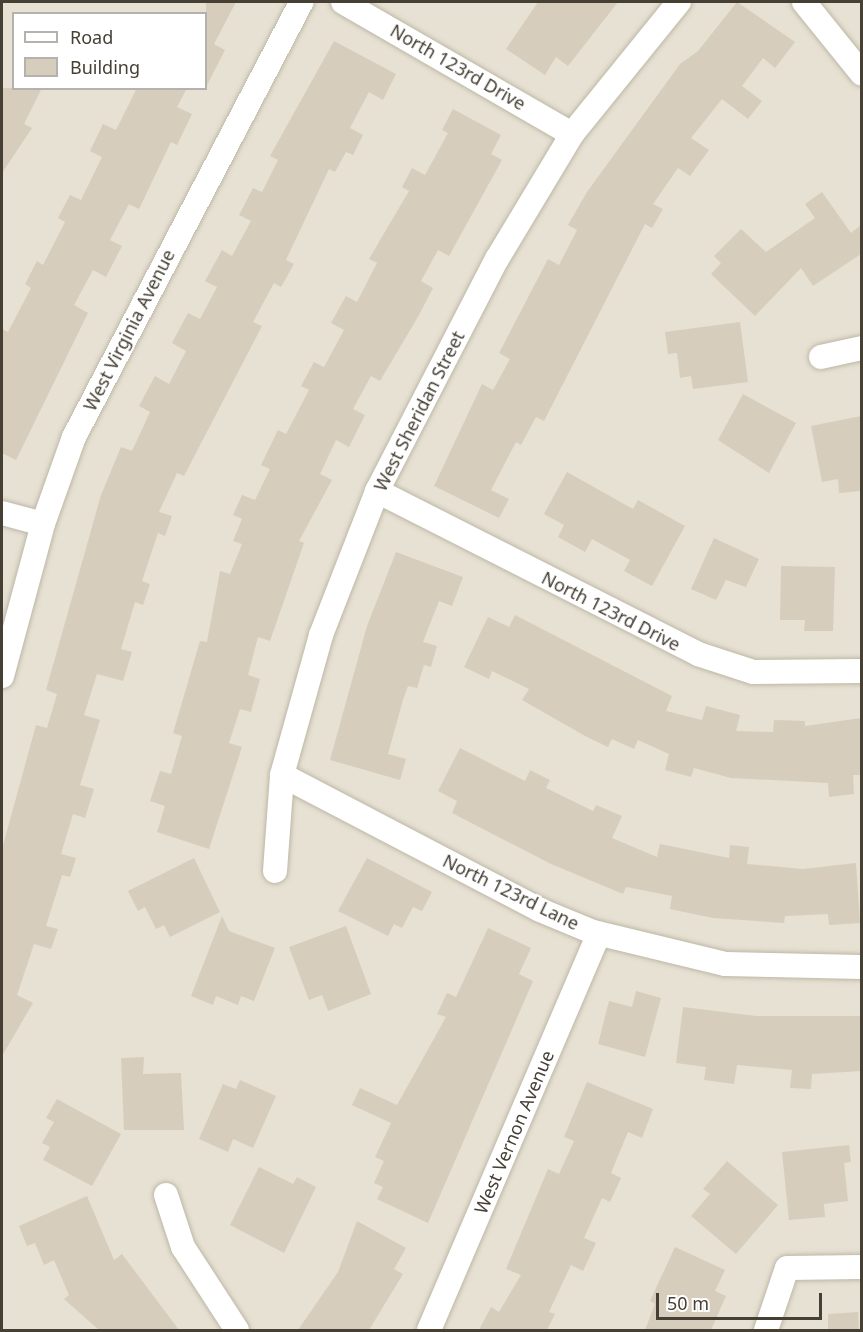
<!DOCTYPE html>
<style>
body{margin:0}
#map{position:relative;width:863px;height:1332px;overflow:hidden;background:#f2efe4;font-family:"Noto Sans",sans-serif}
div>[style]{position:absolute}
.residential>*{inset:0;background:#e6e1d2}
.building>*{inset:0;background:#d7cdbc}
.roads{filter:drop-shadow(0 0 2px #beb7a7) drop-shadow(0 0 2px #beb7a7)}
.street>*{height:24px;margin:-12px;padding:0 12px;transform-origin:12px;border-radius:12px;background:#fff}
span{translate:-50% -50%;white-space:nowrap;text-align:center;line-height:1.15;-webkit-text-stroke:4.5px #fff;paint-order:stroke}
.street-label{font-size:18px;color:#453f34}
.frame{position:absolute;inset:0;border:3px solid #453f34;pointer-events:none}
.legend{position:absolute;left:12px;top:12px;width:195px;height:78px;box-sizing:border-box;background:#fff;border:2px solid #b5b2ae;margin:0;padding:8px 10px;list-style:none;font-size:18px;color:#453f34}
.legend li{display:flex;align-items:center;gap:12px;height:30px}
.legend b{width:30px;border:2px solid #b5b2ae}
.scale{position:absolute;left:656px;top:1293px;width:166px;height:27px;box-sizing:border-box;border:3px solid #453f34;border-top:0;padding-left:8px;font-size:18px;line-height:21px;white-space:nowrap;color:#453f34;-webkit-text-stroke:4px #fff;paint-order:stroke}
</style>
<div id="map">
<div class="residential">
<i style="clip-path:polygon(evenodd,2px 2px,861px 2px,861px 1330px,2px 1330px,2px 2px,14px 14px,206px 14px,206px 88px,14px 88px,14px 14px)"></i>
</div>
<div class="building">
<i style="clip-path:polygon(206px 2px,236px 2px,214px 44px,225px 50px,206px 87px)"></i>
<i style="clip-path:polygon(538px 2px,618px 2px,568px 66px,556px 57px,545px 75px,506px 49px)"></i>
<i style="clip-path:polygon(737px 2px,795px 42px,775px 68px,763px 58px,742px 86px,762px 101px,748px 119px,722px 99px,691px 138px,709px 150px,690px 176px,678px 168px,653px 204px,663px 209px,652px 228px,645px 224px,544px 421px,536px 417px,521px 445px,516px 442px,491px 490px,509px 499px,499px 518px,434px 486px,482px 384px,493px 390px,510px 359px,499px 353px,548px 259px,559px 265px,577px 230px,568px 225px,587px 192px,680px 64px,698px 51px)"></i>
<i style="clip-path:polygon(334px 41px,396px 74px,383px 100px,369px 92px,350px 128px,363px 135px,353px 155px,346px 152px,335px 172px,329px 169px,286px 260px,294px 264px,281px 287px,274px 283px,253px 322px,262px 326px,184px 476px,177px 473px,159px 512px,172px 516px,165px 536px,158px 533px,142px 581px,150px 584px,143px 605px,135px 602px,121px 649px,132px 652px,123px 681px,97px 674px,84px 715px,100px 720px,80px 785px,94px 789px,85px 818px,73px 814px,61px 854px,76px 858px,70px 877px,62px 875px,46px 926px,58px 929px,51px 949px,34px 944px,17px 995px,33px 1003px,2px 1056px,2px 849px,36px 725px,47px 728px,57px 694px,46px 690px,101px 495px,121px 447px,132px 451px,150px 412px,139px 406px,155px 376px,169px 384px,186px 351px,172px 343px,188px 313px,200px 319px,217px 287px,205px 281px,222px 250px,232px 256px,251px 221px,239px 215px,253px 188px,262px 192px,278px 160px,270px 156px)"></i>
<i style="clip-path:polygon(2px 88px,42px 88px,24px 124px,32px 128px,2px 173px)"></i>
<i style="clip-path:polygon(137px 88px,187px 88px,177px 107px,192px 114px,177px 145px,171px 142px,139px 209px,129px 204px,110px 240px,122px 246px,106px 277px,93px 270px,74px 305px,88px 313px,16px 460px,2px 453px,2px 329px,8px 332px,31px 288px,25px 284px,37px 261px,43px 265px,65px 222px,58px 218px,70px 195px,81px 200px,102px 157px,90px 151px,103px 124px,116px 130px)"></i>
<i style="clip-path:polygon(453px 109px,501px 135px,491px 154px,502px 160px,449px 256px,438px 250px,421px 281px,433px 288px,419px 315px,380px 381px,371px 376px,353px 409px,365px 415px,349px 447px,336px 440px,320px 474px,332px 480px,299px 541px,304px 543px,270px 641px,258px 637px,248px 675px,260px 679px,251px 712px,240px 709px,229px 743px,242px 747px,209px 849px,157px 832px,165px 806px,150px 801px,160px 771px,171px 774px,182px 736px,173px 733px,200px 641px,207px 642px,220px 571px,230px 574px,242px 544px,233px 541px,242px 519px,233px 515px,242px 495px,255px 500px,270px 469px,261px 465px,278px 430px,286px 434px,309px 390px,301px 386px,314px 362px,324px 367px,344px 330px,331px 323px,346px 296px,357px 302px,377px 263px,369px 259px,409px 191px,402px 187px,412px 168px,425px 175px,448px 133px,442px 130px)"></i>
<i style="clip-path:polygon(822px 192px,851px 233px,861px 225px,861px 254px,813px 286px,801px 268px,755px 316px,711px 274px,721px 263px,714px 256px,741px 229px,766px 252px,815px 218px,805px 204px)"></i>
<i style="clip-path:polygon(740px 322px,748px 382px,693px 389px,691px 376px,680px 378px,677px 353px,668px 354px,665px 332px)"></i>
<i style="clip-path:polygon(743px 394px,796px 423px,769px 473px,718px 440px)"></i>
<i style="clip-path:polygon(861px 416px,861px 491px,839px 493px,838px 479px,822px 482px,811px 426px)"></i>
<i style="clip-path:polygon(567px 472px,633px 509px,638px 500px,685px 526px,652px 586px,624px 571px,630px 560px,592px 539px,585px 552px,558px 537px,564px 525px,544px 514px)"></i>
<i style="clip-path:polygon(714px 538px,759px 559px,746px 587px,726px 580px,716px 600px,691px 589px)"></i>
<i style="clip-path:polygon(396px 552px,463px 577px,452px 606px,439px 601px,423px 642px,437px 646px,431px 667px,424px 665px,417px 688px,408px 686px,403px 700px,388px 754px,406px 759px,400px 780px,330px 760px,367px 626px)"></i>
<i style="clip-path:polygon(781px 566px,835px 567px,833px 631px,804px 631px,805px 620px,780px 620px)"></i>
<i style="clip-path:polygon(515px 615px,672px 696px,666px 711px,702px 720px,706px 706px,740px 715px,736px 731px,773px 732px,774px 720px,805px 721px,805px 726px,861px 718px,861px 775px,853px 775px,854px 794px,829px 797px,828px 783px,731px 778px,694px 768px,691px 777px,665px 770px,669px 754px,638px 740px,634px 749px,612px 739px,608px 747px,587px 737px,522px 700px,529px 689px,492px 671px,489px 679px,464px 667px,488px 617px,509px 627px)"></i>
<i style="clip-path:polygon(460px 748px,525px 781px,530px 770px,550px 780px,546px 788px,593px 811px,596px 805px,622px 816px,612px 838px,657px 857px,660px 844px,729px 858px,730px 845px,749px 847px,747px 864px,803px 869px,856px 863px,860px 923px,829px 925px,828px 914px,785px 916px,784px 923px,713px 918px,670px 909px,672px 896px,626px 887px,623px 894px,551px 864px,452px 813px,457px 801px,438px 791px)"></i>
<i style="clip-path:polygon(194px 858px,220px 912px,170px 937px,164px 925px,156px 929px,145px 907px,138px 911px,128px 891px)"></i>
<i style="clip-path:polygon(367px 858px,432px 892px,422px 911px,413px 907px,402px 928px,394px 924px,388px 936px,338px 911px)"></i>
<i style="clip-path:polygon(222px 916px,229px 931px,275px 948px,254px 1001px,241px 996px,238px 1005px,216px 996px,213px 1005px,191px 996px)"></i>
<i style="clip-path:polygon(346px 926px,371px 994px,328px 1011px,322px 995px,309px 1000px,289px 947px)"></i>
<i style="clip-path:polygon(488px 928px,531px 948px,519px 974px,533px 981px,428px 1223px,377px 1199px,383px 1187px,374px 1183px,384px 1161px,375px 1157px,391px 1123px,352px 1105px,360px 1088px,397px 1105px,446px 1017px,437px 1014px,447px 993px,456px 997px)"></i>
<i style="clip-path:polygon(636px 991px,661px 998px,645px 1057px,598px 1044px,609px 1001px,632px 1007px)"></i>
<i style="clip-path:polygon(683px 1007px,756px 1016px,861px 1016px,861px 1071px,812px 1074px,811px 1089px,790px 1088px,792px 1070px,737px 1065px,734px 1084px,704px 1080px,706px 1067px,676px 1063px)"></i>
<i style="clip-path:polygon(144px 1057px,143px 1074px,181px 1073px,184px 1130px,124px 1130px,121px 1058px)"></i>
<i style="clip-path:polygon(240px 1080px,276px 1096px,253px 1148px,233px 1139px,228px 1152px,199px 1139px,223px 1084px,236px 1089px)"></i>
<i style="clip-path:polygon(587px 1082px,653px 1109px,642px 1138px,628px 1132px,611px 1173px,621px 1178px,610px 1202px,602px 1198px,584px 1238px,596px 1243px,583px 1271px,571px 1265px,549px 1312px,555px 1314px,547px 1330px,479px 1330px,491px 1307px,499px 1312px,521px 1275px,506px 1269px,548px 1169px,559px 1174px,574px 1141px,564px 1137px)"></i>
<i style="clip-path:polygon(57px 1099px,121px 1134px,92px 1186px,43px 1160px,50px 1147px,42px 1143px,54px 1122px,46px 1118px)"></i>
<i style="clip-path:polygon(849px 1145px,851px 1162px,844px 1163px,848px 1201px,824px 1204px,825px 1217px,789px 1220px,782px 1152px)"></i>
<i style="clip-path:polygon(727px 1161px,778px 1205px,736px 1254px,691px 1216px,710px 1194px,703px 1189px)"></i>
<i style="clip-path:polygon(259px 1167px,293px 1184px,297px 1177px,316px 1187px,284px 1253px,230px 1225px)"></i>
<i style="clip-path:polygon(87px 1196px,114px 1260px,122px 1254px,179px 1330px,99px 1330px,64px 1299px,69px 1295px,54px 1260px,44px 1265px,35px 1243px,27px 1246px,19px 1226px)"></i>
<i style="clip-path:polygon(357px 1221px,406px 1248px,394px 1269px,403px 1274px,369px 1330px,298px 1330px,338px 1272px)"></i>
<i style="clip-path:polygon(675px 1247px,725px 1270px,715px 1291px,726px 1296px,711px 1330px,645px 1330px,655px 1304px,650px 1301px)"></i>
<i style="clip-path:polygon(858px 1312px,859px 1330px,828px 1330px,828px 1314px)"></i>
</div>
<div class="roads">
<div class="street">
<i style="left:343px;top:2px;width:264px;rotate:30deg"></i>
<i style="left:804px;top:2px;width:92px;rotate:51.1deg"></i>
<i style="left:821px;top:357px;width:42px;rotate:-12.4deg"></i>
<i style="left:377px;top:491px;width:360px;rotate:26.9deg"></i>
<i style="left:698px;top:654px;width:58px;rotate:18.1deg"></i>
<i style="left:753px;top:672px;width:109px;rotate:-0.5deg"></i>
<i style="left:2px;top:513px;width:42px;rotate:15deg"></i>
<i style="left:2px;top:676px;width:157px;rotate:-74.9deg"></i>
<i style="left:43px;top:524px;width:92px;rotate:-70.4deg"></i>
<i style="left:74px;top:437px;width:491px;rotate:-62.4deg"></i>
<i style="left:282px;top:775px;width:291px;rotate:27.6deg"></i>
<i style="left:540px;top:910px;width:57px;rotate:22.5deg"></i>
<i style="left:593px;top:932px;width:136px;rotate:13.6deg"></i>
<i style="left:725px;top:964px;width:137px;rotate:1.3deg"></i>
<i style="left:275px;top:871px;width:96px;rotate:-85.8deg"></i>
<i style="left:282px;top:775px;width:145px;rotate:-74.4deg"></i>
<i style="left:321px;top:635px;width:155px;rotate:-68.7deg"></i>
<i style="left:377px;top:491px;width:261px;rotate:-62.7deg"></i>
<i style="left:497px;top:259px;width:146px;rotate:-59deg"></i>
<i style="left:572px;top:134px;width:170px;rotate:-51deg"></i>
<i style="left:166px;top:1195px;width:55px;rotate:71.9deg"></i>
<i style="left:183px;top:1247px;width:99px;rotate:57deg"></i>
<i style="left:429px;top:1330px;width:431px;rotate:-66.8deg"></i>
<i style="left:766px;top:1330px;width:65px;rotate:-71.3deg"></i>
<i style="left:787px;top:1268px;width:75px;rotate:-0.8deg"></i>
</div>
</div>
<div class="street-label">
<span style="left:458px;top:67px;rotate:30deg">North 123rd Drive</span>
<span style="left:129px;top:330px;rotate:-63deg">West Virginia Avenue</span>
<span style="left:419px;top:411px;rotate:-63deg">West Sheridan Street</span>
<span style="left:611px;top:611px;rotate:27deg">North 123rd Drive</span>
<span style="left:511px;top:892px;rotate:26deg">North 123rd Lane</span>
<span style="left:514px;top:1132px;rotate:-67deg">West Vernon Avenue</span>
</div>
<div class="frame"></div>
<ul class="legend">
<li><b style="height:8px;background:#fff"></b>Road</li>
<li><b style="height:16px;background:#d7cdbc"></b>Building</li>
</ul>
<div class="scale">50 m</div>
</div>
